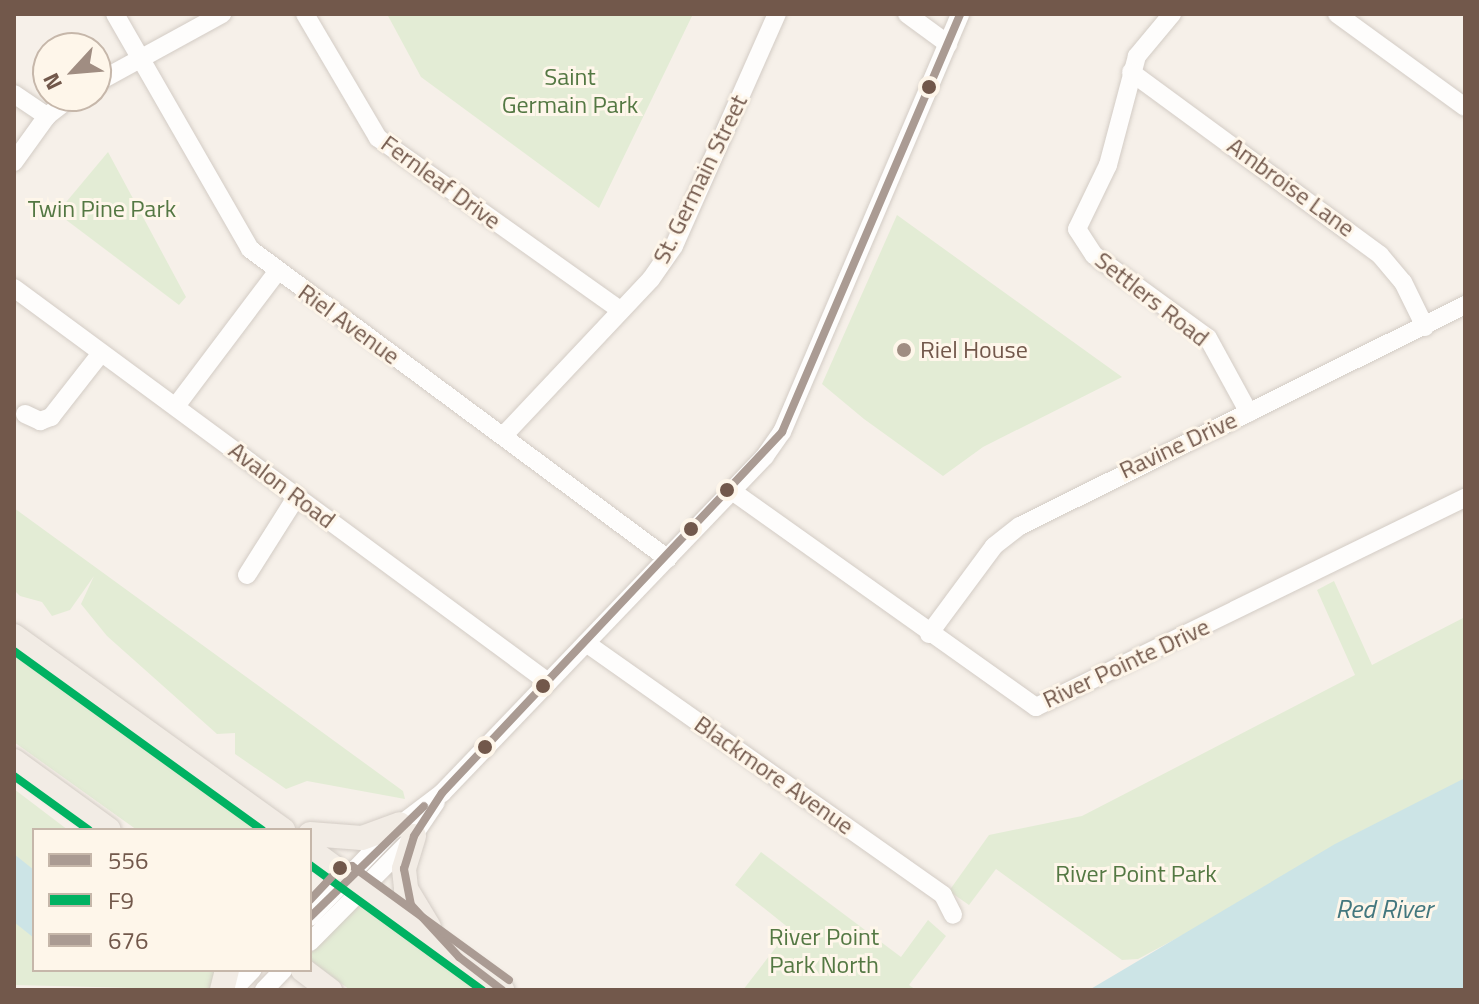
<!DOCTYPE html>
<style>
body{margin:0}
#map{position:relative;width:1479px;height:1004px;overflow:hidden;background:#f6f0e9;font-family:"Titillium Web",sans-serif}
div>[style]{position:absolute}
.green>*{inset:0;background:#e3ecd5}
.water>*{inset:0;background:#cce4e6}
.roads{filter:drop-shadow(0 0 2px #d3ccc5) drop-shadow(0 0 2px #d3ccc5)}
.minor>*{height:18px;margin:-9px;padding:0 9px;transform-origin:9px;border-radius:9px;background:#fefdfc}
.major>*{height:24px;margin:-12px;padding:0 12px;transform-origin:12px;border-radius:12px;background:#f2ece5}
.bus-1>*{height:8px;margin:-4px;padding:0 4px;transform-origin:4px;border-radius:4px;background:#aa9b93}
.bus-2>*{height:8px;margin:-4px;padding:0 4px;transform-origin:4px;border-radius:4px;background:#00b262}
.bus-3>*{height:8px;margin:-4px;padding:0 4px;transform-origin:4px;border-radius:4px;background:#aa9b93}
.dots>*{width:22px;height:22px;translate:-50% -50%;box-sizing:border-box;border:4px solid #fef6ea;border-radius:50%}
span{translate:-50% -50%;white-space:nowrap;text-align:center;line-height:1.15;-webkit-text-stroke:6px #fef6ea;paint-order:stroke}
.park-label{font-size:24px;color:#547843}
.street-label{font-size:24px;color:#72584b}
.poi-label{font-size:24px;color:#72584b}
.left{translate:0 -50%;text-align:left}
.water-label{font-size:26px;color:#43777e;font-style:italic}
.frame{position:absolute;inset:0;border:16px solid #72584b;pointer-events:none}
.legend{position:absolute;left:32px;top:828px;width:280px;height:144px;box-sizing:border-box;background:#fef6ea;border:2px solid #c6b7aa;margin:0;padding:10px 14px;list-style:none;font-size:24px;color:#72584b}
.legend li{display:flex;align-items:center;gap:16px;height:40px}
.legend b{width:40px;border:2px solid #c6b7aa}
.north{position:absolute;left:32px;top:32px;width:80px;height:80px;box-sizing:border-box;background:#fef6ea;border:2px solid #c6b7aa;border-radius:50%;rotate:244deg;font-size:22px;font-weight:700;line-height:32px;text-align:center;color:#72584b}
.north::after{content:'';display:block;margin:auto;width:28px;height:36px;background:#a08d82;clip-path:polygon(50% 0,100% 100%,50% 72%,0 100%)}
</style>
<div id="map">
<div class="green">
<i style="clip-path:polygon(387px 14px,693px 14px,599px 208px,421px 77px)"></i>
<i style="clip-path:polygon(108px 152px,186px 297px,179px 305px,57px 213px)"></i>
<i style="clip-path:polygon(897px 215px,958px 259px,1122px 377px,983px 447px,943px 476px,864px 419px,822px 384px)"></i>
<i style="clip-path:polygon(14px 508px,403px 791px,405px 799px,307px 781px,286px 789px,235px 754px,235px 733px,217px 734px,107px 636px,81px 604px,94px 576px,70px 610px,52px 616px,42px 602px,20px 596px,14px 590px)"></i>
<i style="clip-path:polygon(1334px 581px,1372px 665px,1465px 617px,1465px 784px,1138px 959px,1122px 960px,996px 869px,969px 905px,949px 891px,989px 835px,1082px 816px,1355px 675px,1317px 590px)"></i>
<i style="clip-path:polygon(14px 644px,271px 830px,137px 830px,14px 742px)"></i>
<i style="clip-path:polygon(14px 789px,68px 830px,34px 830px,34px 970px,221px 970px,217px 990px,14px 985px)"></i>
<i style="clip-path:polygon(761px 852px,901px 957px,928px 920px,946px 936px,909px 985px,916px 990px,743px 990px,790px 929px,735px 885px)"></i>
<i style="clip-path:polygon(361px 901px,483px 990px,350px 990px,310px 960px,310px 954px)"></i>
</div>
<div class="water">
<i style="clip-path:polygon(1465px 778px,1465px 990px,1089px 990px,1335px 844px)"></i>
<i style="clip-path:polygon(14px 854px,34px 870px,34px 938px,14px 922px)"></i>
</div>
<div class="roads">
<div class="minor">
<i style="left:115px;top:14px;width:271px;rotate:60.1deg"></i>
<i style="left:250px;top:249px;width:520px;rotate:36.56deg"></i>
<i style="left:305px;top:14px;width:144px;rotate:59.5deg"></i>
<i style="left:378px;top:138px;width:297px;rotate:35.4deg"></i>
<i style="left:907px;top:14px;width:51px;rotate:36.2deg"></i>
<i style="left:1172px;top:14px;width:55px;rotate:129.8deg"></i>
<i style="left:1137px;top:56px;width:113px;rotate:104.9deg"></i>
<i style="left:1108px;top:165px;width:71px;rotate:115.8deg"></i>
<i style="left:1077px;top:229px;width:31px;rotate:57deg"></i>
<i style="left:1094px;top:255px;width:141px;rotate:36.1deg"></i>
<i style="left:1208px;top:338px;width:85px;rotate:61.3deg"></i>
<i style="left:1337px;top:14px;width:158px;rotate:36deg"></i>
<i style="left:1131px;top:72px;width:309px;rotate:36.3deg"></i>
<i style="left:1380px;top:255px;width:35px;rotate:50deg"></i>
<i style="left:1403px;top:282px;width:50px;rotate:63.9deg"></i>
<i style="left:96px;top:83px;width:144px;rotate:-28.7deg"></i>
<i style="left:14px;top:94px;width:40px;rotate:34deg"></i>
<i style="left:14px;top:162px;width:57px;rotate:-54.3deg"></i>
<i style="left:47px;top:116px;width:33px;rotate:-38deg"></i>
<i style="left:14px;top:288px;width:664px;rotate:36.42deg"></i>
<i style="left:176px;top:406px;width:168px;rotate:-53deg"></i>
<i style="left:25px;top:414px;width:17px;rotate:25deg"></i>
<i style="left:40px;top:421px;width:12px;rotate:-20deg"></i>
<i style="left:51px;top:417px;width:81px;rotate:-52deg"></i>
<i style="left:504px;top:435px;width:214px;rotate:-46.7deg"></i>
<i style="left:651px;top:279px;width:40px;rotate:-55.1deg"></i>
<i style="left:674px;top:246px;width:254px;rotate:-66.1deg"></i>
<i style="left:732px;top:491px;width:373px;rotate:35.4deg"></i>
<i style="left:1036px;top:707px;width:477px;rotate:-26deg"></i>
<i style="left:247px;top:575px;width:93px;rotate:-57.7deg"></i>
<i style="left:929px;top:634px;width:109px;rotate:-53.5deg"></i>
<i style="left:994px;top:546px;width:33px;rotate:-38deg"></i>
<i style="left:1020px;top:526px;width:497px;rotate:-26.4deg"></i>
<i style="left:586px;top:643px;width:437px;rotate:35.2deg"></i>
<i style="left:943px;top:895px;width:22px;rotate:63deg"></i>
<i style="left:310px;top:917px;width:119px;rotate:-46.4deg"></i>
<i style="left:392px;top:831px;width:63px;rotate:-37.2deg"></i>
<i style="left:442px;top:793px;width:467px;rotate:-46.2deg"></i>
<i style="left:765px;top:456px;width:29px;rotate:-55deg"></i>
<i style="left:782px;top:432px;width:454px;rotate:-66.9deg"></i>
<i style="left:310px;top:942px;width:141px;rotate:-45.3deg"></i>
<i style="left:409px;top:842px;width:48px;rotate:-56deg"></i>
<i style="left:233px;top:990px;width:28px;rotate:-46deg"></i>
<i style="left:264px;top:990px;width:28px;rotate:-46deg"></i>
</div>
<div class="major">
<i style="left:14px;top:636px;width:332px;rotate:35.8deg"></i>
<i style="left:14px;top:761px;width:117px;rotate:36deg"></i>
<i style="left:310px;top:834px;width:52px;rotate:4.4deg"></i>
<i style="left:362px;top:838px;width:40px;rotate:-20.2deg"></i>
<i style="left:414px;top:836px;width:34px;rotate:107deg"></i>
<i style="left:404px;top:869px;width:20px;rotate:84deg"></i>
<i style="left:406px;top:889px;width:44px;rotate:58.8deg"></i>
<i style="left:310px;top:850px;width:238px;rotate:36.1deg"></i>
<i style="left:303px;top:970px;width:34px;rotate:37deg"></i>
<i style="left:222px;top:990px;width:21px;rotate:-76deg"></i>
</div>
</div>
<div class="bus-1">
<i style="left:310px;top:917px;width:159px;rotate:-44.2deg"></i>
<i style="left:502px;top:990px;width:54px;rotate:-142.5deg"></i>
<i style="left:459px;top:957px;width:71px;rotate:-132.7deg"></i>
<i style="left:411px;top:905px;width:37px;rotate:-101deg"></i>
<i style="left:404px;top:869px;width:34px;rotate:-73deg"></i>
<i style="left:414px;top:836px;width:51px;rotate:-56.9deg"></i>
<i style="left:442px;top:793px;width:496px;rotate:-46.7deg"></i>
<i style="left:782px;top:432px;width:454px;rotate:-66.9deg"></i>
</div>
<div class="bus-2">
<i style="left:14px;top:651px;width:306px;rotate:35.8deg"></i>
<i style="left:14px;top:776px;width:92px;rotate:35.8deg"></i>
<i style="left:310px;top:865px;width:213px;rotate:36deg"></i>
</div>
<div class="bus-3">
<i style="left:310px;top:900px;width:44px;rotate:-46.8deg"></i>
<i style="left:340px;top:868px;width:12px;rotate:-9deg"></i>
<i style="left:352px;top:866px;width:194px;rotate:36deg"></i>
</div>
<div class="dots">
<i style="left:929px;top:87px;background:#72584b"></i>
<i style="left:904px;top:350px;background:#a08d82"></i>
<i style="left:727px;top:490px;background:#72584b"></i>
<i style="left:691px;top:529px;background:#72584b"></i>
<i style="left:543px;top:686px;background:#72584b"></i>
<i style="left:485px;top:747px;background:#72584b"></i>
<i style="left:340px;top:868px;background:#72584b"></i>
</div>
<div class="park-label">
<span style="left:570px;top:91px">Saint<br>Germain Park</span>
<span style="left:102px;top:209px">Twin Pine Park</span>
<span style="left:1136px;top:874px">River Point Park</span>
<span style="left:824px;top:951px">River Point<br>Park North</span>
</div>
<div class="street-label">
<span style="left:700px;top:179px;rotate:-64deg">St. Germain Street</span>
<span style="left:441px;top:182px;rotate:36deg">Fernleaf Drive</span>
<span style="left:1291px;top:187px;rotate:36deg">Ambroise Lane</span>
<span style="left:1152px;top:299px;rotate:38deg">Settlers Road</span>
<span style="left:349px;top:324px;rotate:36deg">Riel Avenue</span>
<span style="left:1178px;top:445px;rotate:-25deg">Ravine Drive</span>
<span style="left:282px;top:485px;rotate:37deg">Avalon Road</span>
<span style="left:1126px;top:663px;rotate:-25deg">River Pointe Drive</span>
<span style="left:774px;top:775px;rotate:35deg">Blackmore Avenue</span>
</div>
<div class="poi-label">
<span class="left" style="left:920px;top:350px">Riel House</span>
</div>
<div class="water-label">
<span style="left:1384px;top:909px">Red River</span>
</div>
<div class="frame"></div>
<ul class="legend">
<li><b style="height:10px;background:#aa9b93"></b>556</li>
<li><b style="height:10px;background:#00b262"></b>F9</li>
<li><b style="height:10px;background:#aa9b93"></b>676</li>
</ul>
<div class="north">N</div>
</div>
